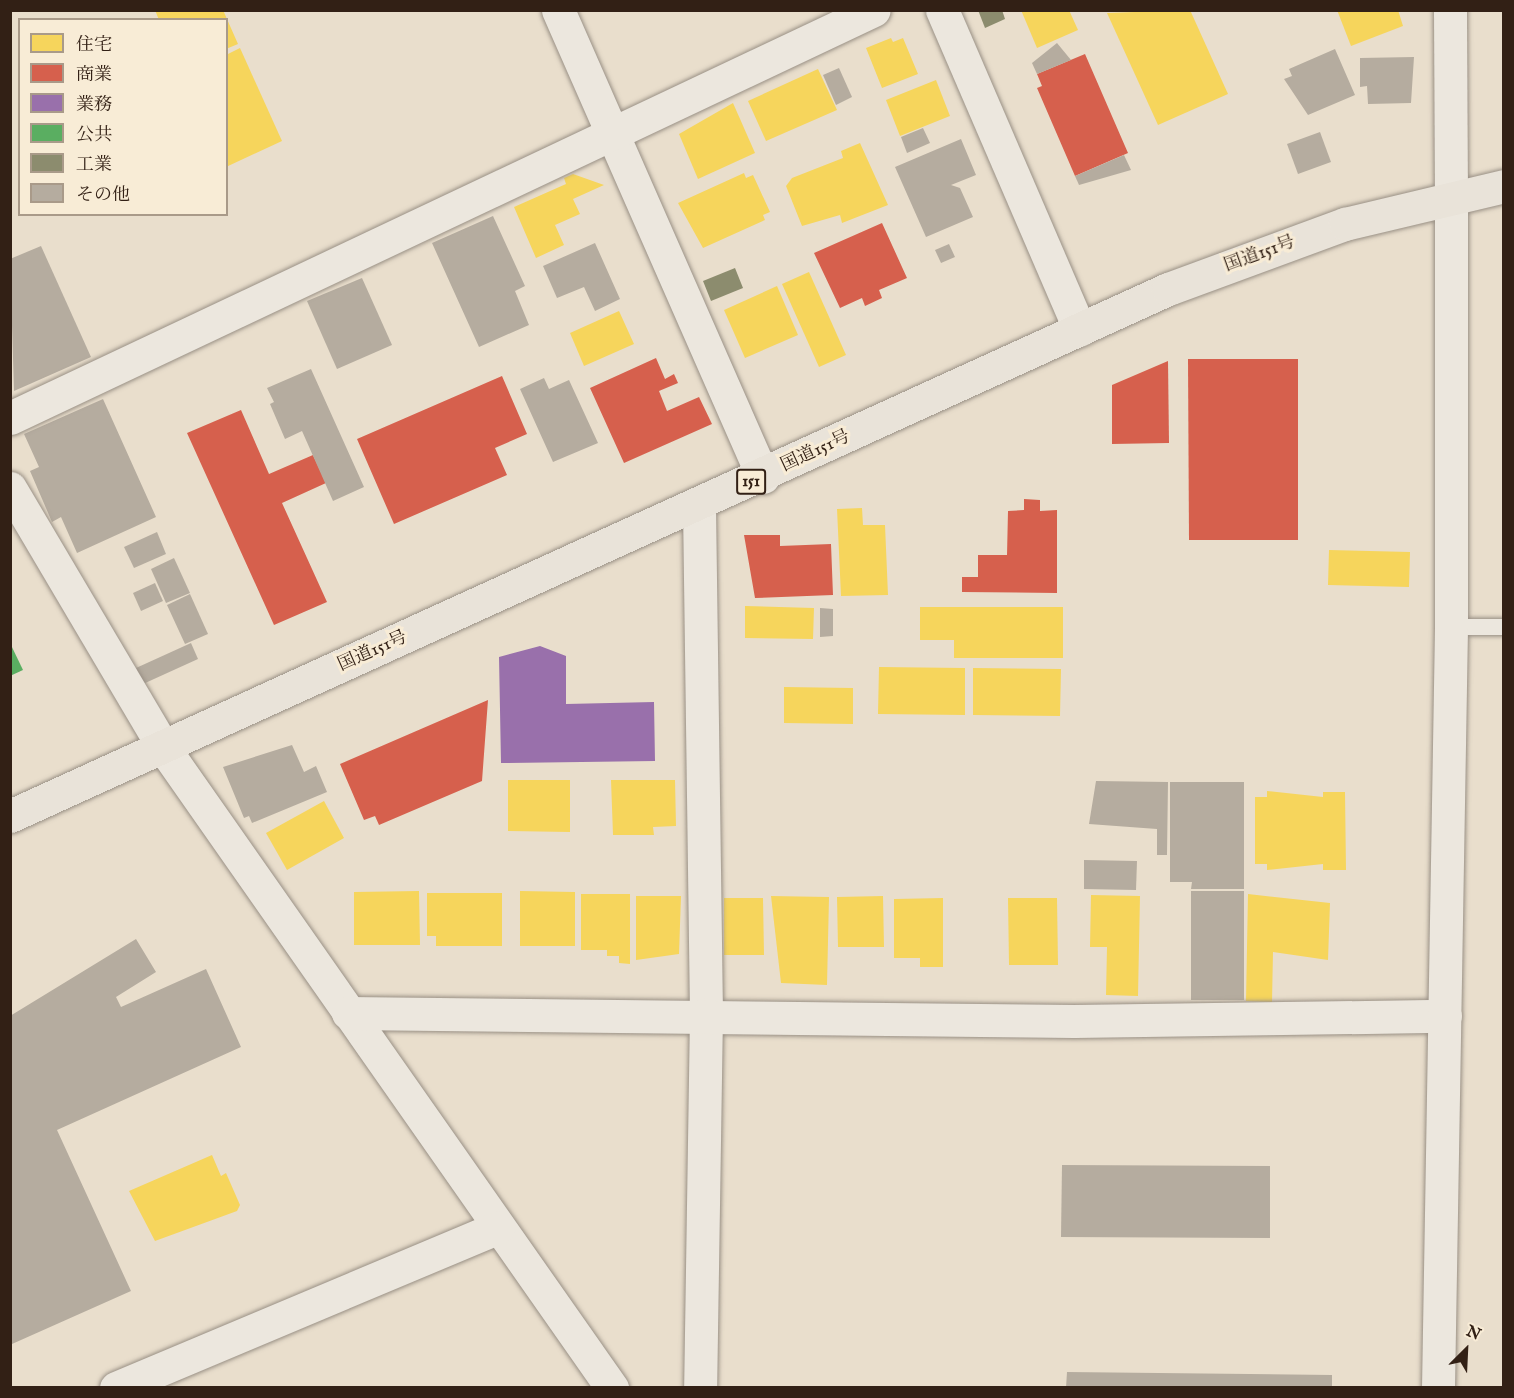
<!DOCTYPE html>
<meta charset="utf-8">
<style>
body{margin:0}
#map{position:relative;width:1514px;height:1398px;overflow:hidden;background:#e9decc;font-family:"IM FELL English","Noto Serif JP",serif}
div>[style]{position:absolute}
.homes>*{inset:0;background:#f6d55c}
.shops>*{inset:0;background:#d6604d}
.offices>*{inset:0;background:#9970ab}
.public>*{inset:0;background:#5aae61}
.industry>*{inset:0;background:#8c8c6e}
.building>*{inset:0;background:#b5ac9f}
.roads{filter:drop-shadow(0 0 2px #999085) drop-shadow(0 0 2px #999085)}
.lane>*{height:16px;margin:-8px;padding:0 8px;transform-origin:8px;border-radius:8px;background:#ece7de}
.street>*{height:33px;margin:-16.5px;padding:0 16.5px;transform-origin:16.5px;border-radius:16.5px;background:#ece7de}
.secondary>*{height:33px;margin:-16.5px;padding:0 16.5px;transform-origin:16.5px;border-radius:16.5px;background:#ece7de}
.highway>*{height:33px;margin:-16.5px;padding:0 16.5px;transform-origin:16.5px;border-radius:16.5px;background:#e9e3d9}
span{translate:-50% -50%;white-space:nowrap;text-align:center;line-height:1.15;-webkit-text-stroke:6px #f8ecd6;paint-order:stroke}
.shield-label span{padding:2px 4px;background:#f8ecd6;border:2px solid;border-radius:4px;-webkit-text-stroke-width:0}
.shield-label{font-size:16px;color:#322015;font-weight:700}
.street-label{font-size:18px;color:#322015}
.frame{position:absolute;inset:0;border:12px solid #322015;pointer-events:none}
.legend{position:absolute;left:18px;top:18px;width:210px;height:198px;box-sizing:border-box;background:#f8ecd6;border:2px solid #a99a89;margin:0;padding:8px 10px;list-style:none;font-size:18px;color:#322015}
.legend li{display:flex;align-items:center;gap:12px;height:30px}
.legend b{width:30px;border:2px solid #a99a89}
.north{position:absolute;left:1436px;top:1320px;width:60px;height:60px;-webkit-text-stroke:4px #f8ecd6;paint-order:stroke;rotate:24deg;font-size:16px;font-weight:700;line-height:24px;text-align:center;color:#322015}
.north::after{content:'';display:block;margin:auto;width:21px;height:27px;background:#322015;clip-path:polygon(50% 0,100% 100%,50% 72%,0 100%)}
</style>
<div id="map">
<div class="homes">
<i style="clip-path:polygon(155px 10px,223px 10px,238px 44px,226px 49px,226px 20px,159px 20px)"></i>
<i style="clip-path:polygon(1021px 10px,1069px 10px,1078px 30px,1037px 48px)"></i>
<i style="clip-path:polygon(1190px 10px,1228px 94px,1158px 125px,1107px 13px)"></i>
<i style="clip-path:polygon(1337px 10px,1398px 10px,1403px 26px,1351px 46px)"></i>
<i style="clip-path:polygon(891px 38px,893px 42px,903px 38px,918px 74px,882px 88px,866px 48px)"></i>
<i style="clip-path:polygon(240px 48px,282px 141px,226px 167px,226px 55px)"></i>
<i style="clip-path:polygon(818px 69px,837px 110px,766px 141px,748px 101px)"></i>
<i style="clip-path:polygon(936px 80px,950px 116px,900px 136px,886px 100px)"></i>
<i style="clip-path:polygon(733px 103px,755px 153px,698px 179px,679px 134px)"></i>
<i style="clip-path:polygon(860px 143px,888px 205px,842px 223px,840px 215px,802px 226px,786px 186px,792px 178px,843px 158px,841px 151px)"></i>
<i style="clip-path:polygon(744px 173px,746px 178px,753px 175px,770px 212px,763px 215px,765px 220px,703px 248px,678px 203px)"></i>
<i style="clip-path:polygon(573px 174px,604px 185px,573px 199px,580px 214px,555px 225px,564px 245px,536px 258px,514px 207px,566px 184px,564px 178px)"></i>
<i style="clip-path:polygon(809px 272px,846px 355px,819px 367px,782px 284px)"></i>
<i style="clip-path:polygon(777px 286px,798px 335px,745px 358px,724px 310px)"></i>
<i style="clip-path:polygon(619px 311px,634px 344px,584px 366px,570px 333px)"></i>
<i style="clip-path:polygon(862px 508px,863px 525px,885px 525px,888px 595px,841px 596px,837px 509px)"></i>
<i style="clip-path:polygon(1329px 550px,1410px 552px,1409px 587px,1328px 585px)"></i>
<i style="clip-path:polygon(745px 606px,814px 608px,813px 639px,745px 638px)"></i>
<i style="clip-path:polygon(920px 607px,1063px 607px,1063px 658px,954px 658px,954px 640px,920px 640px)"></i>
<i style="clip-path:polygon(879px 667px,965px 668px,965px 715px,878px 714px)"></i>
<i style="clip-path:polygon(973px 668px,1061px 669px,1060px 716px,973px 715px)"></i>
<i style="clip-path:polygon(784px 687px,853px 688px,853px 724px,784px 723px)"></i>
<i style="clip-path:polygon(508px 780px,570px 780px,570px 832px,508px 831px)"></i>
<i style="clip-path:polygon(611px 780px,675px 780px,676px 826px,653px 827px,654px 835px,613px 835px)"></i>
<i style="clip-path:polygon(1267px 791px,1323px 797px,1323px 792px,1345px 792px,1346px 870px,1323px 870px,1323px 864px,1267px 870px,1267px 864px,1255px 864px,1255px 797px,1267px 797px)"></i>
<i style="clip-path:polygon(324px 801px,344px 838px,287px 870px,266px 833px)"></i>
<i style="clip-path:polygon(419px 891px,420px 945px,354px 945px,354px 892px)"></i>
<i style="clip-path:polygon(520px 891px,575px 892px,575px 946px,520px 946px)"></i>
<i style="clip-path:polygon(427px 893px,502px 893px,502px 946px,436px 946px,436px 936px,427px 936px)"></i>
<i style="clip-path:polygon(581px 894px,630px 894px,630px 964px,619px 963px,619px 956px,607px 956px,607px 950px,581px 950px)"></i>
<i style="clip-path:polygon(1248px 894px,1330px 903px,1328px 960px,1273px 952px,1272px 1002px,1246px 1001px)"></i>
<i style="clip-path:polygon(1091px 895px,1140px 896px,1138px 996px,1106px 995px,1107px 947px,1090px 947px)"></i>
<i style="clip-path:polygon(636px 896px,681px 896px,679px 954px,636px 960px)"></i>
<i style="clip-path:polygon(771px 896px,829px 897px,827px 985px,781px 983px)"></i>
<i style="clip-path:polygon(883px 896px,884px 947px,838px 947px,837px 897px)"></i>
<i style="clip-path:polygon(724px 898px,763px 898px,764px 955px,724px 955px)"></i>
<i style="clip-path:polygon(943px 898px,943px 967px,920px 967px,920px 958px,894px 958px,894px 899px)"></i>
<i style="clip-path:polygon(1008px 898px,1057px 898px,1058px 965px,1009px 965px)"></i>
<i style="clip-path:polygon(212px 1155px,221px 1176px,226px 1173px,240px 1205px,237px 1211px,155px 1241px,129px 1191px)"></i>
</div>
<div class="shops">
<i style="clip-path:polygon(1085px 54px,1128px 153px,1075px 176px,1037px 88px,1042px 86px,1037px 74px)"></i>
<i style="clip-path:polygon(882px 223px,907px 278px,879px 290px,882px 298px,865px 306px,862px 298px,840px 308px,814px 253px)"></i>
<i style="clip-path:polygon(656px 358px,665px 379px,674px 374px,678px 383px,659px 391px,667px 411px,699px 397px,712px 424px,624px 463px,590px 388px)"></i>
<i style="clip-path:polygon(1188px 359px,1298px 359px,1298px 540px,1189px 540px)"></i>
<i style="clip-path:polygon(1168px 361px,1169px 443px,1112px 444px,1112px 385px)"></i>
<i style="clip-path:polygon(502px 376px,527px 434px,495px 448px,507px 475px,394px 524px,357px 439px)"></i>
<i style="clip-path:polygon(241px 410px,269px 474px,313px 455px,326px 483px,282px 503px,327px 602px,274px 625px,187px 433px)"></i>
<i style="clip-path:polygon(1024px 499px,1040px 500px,1040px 511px,1057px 510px,1057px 593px,962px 592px,962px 577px,978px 577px,978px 555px,1007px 555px,1008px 511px,1024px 510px)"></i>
<i style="clip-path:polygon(744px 535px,780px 535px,780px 546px,831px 544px,833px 595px,755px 598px)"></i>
<i style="clip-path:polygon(488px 700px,482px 781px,379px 825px,375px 816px,364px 820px,340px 764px)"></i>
</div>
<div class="offices">
<i style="clip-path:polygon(540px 646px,566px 656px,566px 704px,654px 702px,655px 761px,501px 763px,499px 657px)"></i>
</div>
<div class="public">
<i style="clip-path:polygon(10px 643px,23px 670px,10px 676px)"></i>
</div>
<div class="industry">
<i style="clip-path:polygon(978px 10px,1002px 10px,1005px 19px,985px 28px)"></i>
<i style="clip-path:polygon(735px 268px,743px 288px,711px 301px,703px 281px)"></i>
</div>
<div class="building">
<i style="clip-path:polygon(1057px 43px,1071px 60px,1037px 74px,1032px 63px)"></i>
<i style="clip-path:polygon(1335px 49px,1355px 95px,1308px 115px,1284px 79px,1292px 76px,1289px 69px)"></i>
<i style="clip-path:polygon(1414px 57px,1411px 103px,1368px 104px,1367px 86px,1360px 87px,1360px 58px)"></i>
<i style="clip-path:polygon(839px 68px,852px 97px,836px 105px,823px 75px)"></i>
<i style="clip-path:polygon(923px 128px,930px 143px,907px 153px,901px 137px)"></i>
<i style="clip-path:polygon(1320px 132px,1331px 162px,1298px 174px,1287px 144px)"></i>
<i style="clip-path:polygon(961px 139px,976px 175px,951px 185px,960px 188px,973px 217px,926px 237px,895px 167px)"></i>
<i style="clip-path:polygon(1124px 155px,1131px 170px,1079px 185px,1075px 176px)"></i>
<i style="clip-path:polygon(493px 216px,525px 286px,515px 291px,529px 325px,479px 347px,432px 243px)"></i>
<i style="clip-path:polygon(595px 243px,620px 299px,595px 311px,584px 287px,557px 298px,543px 266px)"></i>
<i style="clip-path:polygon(949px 244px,955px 257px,941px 263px,935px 250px)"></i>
<i style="clip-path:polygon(41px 246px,91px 357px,14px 391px,10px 259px)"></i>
<i style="clip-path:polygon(362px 278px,392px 345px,337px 369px,307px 301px)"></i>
<i style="clip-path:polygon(311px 369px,364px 487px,333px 501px,302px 431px,285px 439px,270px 404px,274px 402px,267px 388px)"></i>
<i style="clip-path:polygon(544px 378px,549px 389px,569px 380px,598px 443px,553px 462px,520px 389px)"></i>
<i style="clip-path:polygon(103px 399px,156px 517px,77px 553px,61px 517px,52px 522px,30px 471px,39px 467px,24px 434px)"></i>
<i style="clip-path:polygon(157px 532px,166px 554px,134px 568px,124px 547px)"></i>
<i style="clip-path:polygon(174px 558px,190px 593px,166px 603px,151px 569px)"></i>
<i style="clip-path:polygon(155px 583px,163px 601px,141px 611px,133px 593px)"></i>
<i style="clip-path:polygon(190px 594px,208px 634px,185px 644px,167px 605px)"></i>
<i style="clip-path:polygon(820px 608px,833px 609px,833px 636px,820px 637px)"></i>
<i style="clip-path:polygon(191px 643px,198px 659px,143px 684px,136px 668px)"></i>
<i style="clip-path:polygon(292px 745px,304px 772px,316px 766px,327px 792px,252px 823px,249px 816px,244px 818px,223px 767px)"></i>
<i style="clip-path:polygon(1096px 781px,1168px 782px,1167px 855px,1157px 855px,1157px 829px,1089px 824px)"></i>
<i style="clip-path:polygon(1170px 782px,1244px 782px,1244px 889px,1191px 889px,1192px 882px,1170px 882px)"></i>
<i style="clip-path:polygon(1084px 860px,1137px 861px,1136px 890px,1084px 889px)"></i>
<i style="clip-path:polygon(1191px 891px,1244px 891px,1244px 1000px,1191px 1000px)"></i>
<i style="clip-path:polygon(136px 939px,156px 972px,116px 997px,121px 1007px,206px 969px,241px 1047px,57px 1130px,131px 1291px,12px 1344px,10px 1016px)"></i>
<i style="clip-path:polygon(1062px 1165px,1270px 1166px,1270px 1238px,1061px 1237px)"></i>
<i style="clip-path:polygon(1067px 1372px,1332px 1375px,1332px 1388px,1066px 1388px)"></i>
</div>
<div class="roads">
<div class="lane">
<i style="left:1451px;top:627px;width:53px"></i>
</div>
<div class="street">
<i style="left:558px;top:10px;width:510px;rotate:66.3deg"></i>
<i style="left:942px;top:10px;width:348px;rotate:66.7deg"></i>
<i style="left:1450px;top:10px;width:186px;rotate:89.7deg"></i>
<i style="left:10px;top:418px;width:955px;rotate:-25.28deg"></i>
<i style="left:10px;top:488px;width:301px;rotate:59.4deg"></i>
<i style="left:163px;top:747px;width:783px;rotate:54.99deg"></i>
<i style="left:699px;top:506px;width:508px;rotate:89.21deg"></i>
<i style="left:706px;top:1014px;width:374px;rotate:90.9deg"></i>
<i style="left:348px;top:1013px;width:726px;rotate:0.63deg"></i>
<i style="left:1074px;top:1021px;width:371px;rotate:-0.8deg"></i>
<i style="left:116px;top:1388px;width:415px;rotate:-22.8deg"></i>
</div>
<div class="secondary">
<i style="left:1438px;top:1388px;width:761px;rotate:-89.02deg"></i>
<i style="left:1451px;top:627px;width:431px;rotate:-90deg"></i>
</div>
<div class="highway">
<i style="left:10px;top:816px;width:1272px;rotate:-24.47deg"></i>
<i style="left:1168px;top:289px;width:189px;rotate:-20.2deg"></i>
<i style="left:1345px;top:224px;width:163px;rotate:-13.4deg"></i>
</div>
</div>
<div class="shield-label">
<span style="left:751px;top:482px">151</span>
</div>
<div class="street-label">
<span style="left:1260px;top:255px;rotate:-20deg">国道151号</span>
<span style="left:816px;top:452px;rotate:-25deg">国道151号</span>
<span style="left:373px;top:652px;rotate:-24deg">国道151号</span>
</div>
<div class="frame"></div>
<ul class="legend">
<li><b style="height:16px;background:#f6d55c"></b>住宅</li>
<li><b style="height:16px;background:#d6604d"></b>商業</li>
<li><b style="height:16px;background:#9970ab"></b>業務</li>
<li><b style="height:16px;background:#5aae61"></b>公共</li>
<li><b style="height:16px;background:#8c8c6e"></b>工業</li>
<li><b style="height:16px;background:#b5ac9f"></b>その他</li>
</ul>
<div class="north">N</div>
</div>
